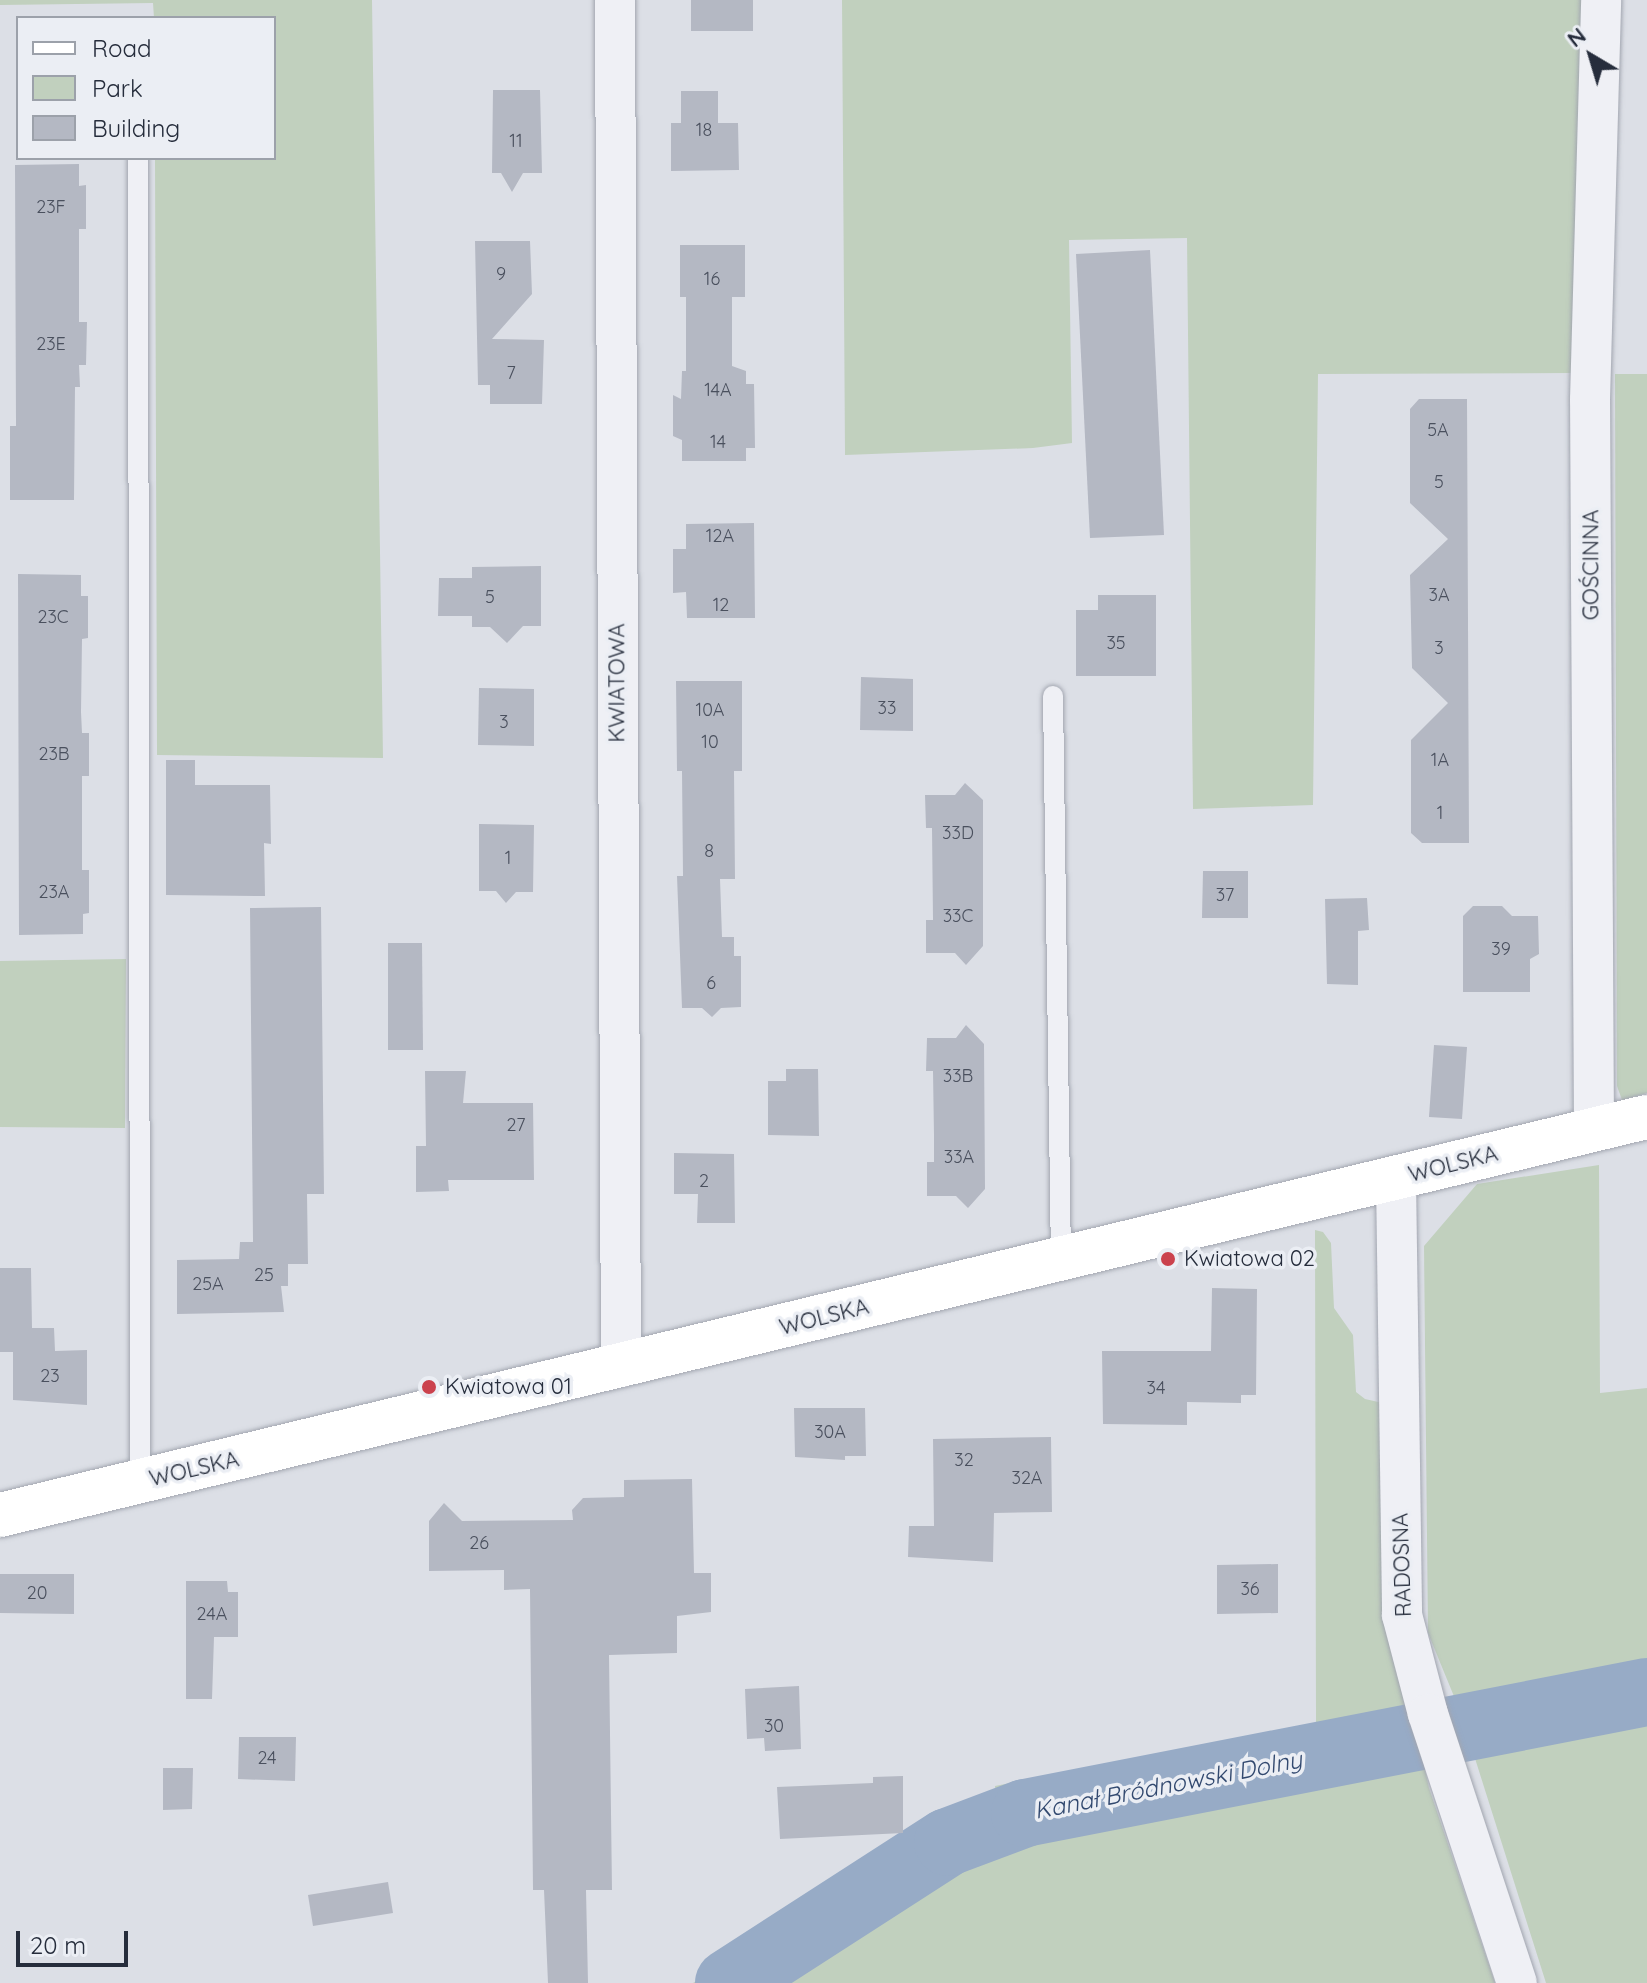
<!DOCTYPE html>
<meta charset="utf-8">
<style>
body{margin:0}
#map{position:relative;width:1647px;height:1983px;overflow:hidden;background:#dcdfe6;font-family:Quicksand,sans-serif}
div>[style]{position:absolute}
.green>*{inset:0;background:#c1d0be}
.river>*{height:68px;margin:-34px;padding:0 34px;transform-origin:34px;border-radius:34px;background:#97abc6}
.building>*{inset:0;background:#b4b8c3}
.roads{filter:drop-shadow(0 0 2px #a2a6b0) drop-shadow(0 0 2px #a2a6b0)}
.lane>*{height:20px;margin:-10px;padding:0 10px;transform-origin:10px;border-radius:10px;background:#eff0f5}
.street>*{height:40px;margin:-20px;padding:0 20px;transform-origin:20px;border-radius:20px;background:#eff0f5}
.secondary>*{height:44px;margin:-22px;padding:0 22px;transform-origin:22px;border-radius:22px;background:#fff}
.dots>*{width:22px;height:22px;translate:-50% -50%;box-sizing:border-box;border:4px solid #ebeef4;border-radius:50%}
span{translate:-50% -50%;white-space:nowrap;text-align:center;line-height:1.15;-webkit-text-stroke:7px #ebeef4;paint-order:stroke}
.number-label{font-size:18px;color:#4a505e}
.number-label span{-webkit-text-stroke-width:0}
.street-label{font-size:22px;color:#262d3c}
.poi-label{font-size:22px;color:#262d3c}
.left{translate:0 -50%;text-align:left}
.water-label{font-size:24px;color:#32496f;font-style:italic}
.legend{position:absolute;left:16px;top:16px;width:260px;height:144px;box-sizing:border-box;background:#ebeef4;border:2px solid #9ca1aa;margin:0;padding:10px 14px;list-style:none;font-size:24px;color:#262d3c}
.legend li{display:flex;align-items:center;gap:16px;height:40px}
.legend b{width:40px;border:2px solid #9ca1aa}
.north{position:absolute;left:1551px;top:16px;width:80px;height:80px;-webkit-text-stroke:6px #ebeef4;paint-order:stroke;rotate:322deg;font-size:22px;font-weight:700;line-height:32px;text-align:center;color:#262d3c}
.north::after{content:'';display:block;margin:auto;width:28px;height:36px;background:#262d3c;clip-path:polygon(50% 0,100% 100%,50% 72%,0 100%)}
.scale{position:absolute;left:16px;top:1931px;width:112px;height:36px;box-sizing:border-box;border:4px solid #262d3c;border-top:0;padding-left:10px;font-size:24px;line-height:28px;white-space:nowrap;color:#262d3c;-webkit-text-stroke:6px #ebeef4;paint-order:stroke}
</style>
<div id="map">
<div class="green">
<i style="clip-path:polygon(0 0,372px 0,383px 758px,157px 755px,155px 158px,274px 158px,274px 18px,154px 18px,153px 3px,0 5px)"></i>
<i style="clip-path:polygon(842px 0,1585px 0,1571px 373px,1318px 374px,1313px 805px,1193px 809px,1187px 238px,1069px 240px,1072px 443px,1033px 448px,845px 455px)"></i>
<i style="clip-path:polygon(1615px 374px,1647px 374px,1647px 1093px,1622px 1100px,1617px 1086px)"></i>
<i style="clip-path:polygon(126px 959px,125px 1128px,0 1127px,0 961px)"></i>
<i style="clip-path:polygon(1599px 1165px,1600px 1393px,1647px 1388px,1647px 1983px,1546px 1983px,1460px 1711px,1428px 1633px,1424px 1246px,1477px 1184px)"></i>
<i style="clip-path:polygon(1315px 1230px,1323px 1232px,1331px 1243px,1334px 1308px,1353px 1335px,1356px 1392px,1365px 1399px,1387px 1404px,1411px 1706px,1429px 1788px,1495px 1983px,693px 1983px,960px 1813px,996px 1806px,995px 1786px,1316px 1724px)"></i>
</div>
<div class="river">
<i style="left:729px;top:1983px;width:260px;rotate:-32.8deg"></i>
<i style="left:948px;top:1842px;width:82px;rotate:-20.6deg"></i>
<i style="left:1025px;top:1813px;width:634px;rotate:-11.01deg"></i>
</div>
<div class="building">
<i style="clip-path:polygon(691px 0,753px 0,753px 31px,691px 31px)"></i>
<i style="clip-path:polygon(493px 90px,540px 90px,542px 173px,523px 173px,512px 192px,501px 173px,492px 173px)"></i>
<i style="clip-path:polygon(681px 91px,718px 91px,718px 123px,738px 123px,739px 170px,671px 171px,671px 123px,681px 123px)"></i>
<i style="clip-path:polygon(79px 164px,79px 186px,86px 185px,86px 229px,79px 229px,79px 322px,87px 322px,86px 365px,79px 365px,80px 387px,75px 387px,74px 500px,10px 500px,10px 426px,16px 426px,15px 165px)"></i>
<i style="clip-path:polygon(475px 241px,530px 241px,532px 294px,492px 339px,544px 340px,542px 404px,490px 404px,490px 385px,478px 385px)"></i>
<i style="clip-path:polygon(680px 245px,745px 245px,745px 297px,732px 297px,732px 366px,746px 371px,746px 384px,754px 384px,755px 448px,746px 448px,746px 461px,682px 461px,682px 440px,673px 436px,673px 395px,681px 399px,682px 371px,686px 371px,686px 297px,680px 297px)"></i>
<i style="clip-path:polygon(1150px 250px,1164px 535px,1090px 538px,1076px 254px)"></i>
<i style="clip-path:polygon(1419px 399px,1467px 399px,1469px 843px,1422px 843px,1411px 833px,1411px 740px,1448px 703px,1412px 668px,1410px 575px,1448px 539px,1410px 503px,1410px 409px)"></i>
<i style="clip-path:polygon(754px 523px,755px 618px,687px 618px,686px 592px,673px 593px,673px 549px,686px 549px,686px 524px)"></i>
<i style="clip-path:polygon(541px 566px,541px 626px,523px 626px,507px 643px,490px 627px,472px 627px,472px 616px,438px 616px,439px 578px,472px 578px,472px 567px)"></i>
<i style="clip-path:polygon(18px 574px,81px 575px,81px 596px,88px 596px,88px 638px,82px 639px,81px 712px,82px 733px,89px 733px,89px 776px,82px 776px,82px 870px,89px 870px,89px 913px,83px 914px,83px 934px,19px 935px)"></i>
<i style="clip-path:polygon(1098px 595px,1156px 595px,1156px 676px,1076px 676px,1076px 610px,1098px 610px)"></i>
<i style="clip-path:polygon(861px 677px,913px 679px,913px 731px,860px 730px)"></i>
<i style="clip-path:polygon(676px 681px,742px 681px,742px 771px,734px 771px,735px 879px,720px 879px,722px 937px,734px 937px,734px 956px,741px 956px,741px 1007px,721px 1008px,712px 1017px,702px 1008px,682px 1008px,677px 876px,683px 876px,682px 771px,677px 771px)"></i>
<i style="clip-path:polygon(479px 688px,534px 689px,534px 746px,478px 745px)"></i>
<i style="clip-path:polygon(166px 760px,195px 760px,195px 785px,270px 785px,271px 844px,264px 843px,265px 896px,166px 895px)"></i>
<i style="clip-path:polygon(965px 783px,983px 800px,983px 946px,966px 965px,955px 953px,926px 953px,926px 920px,933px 920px,932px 828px,926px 828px,925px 795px,955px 795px)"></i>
<i style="clip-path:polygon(479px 824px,534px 825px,533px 892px,516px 892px,506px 903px,496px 891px,479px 891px)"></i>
<i style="clip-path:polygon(1203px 871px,1248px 871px,1248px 918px,1202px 918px)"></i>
<i style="clip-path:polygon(1367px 898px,1369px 930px,1358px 931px,1358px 985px,1327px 984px,1325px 899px)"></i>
<i style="clip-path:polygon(1473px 906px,1502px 906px,1512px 916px,1538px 916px,1539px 954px,1530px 959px,1530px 992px,1463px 992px,1463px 916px)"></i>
<i style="clip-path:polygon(321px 907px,324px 1194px,307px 1194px,308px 1264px,288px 1264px,288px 1286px,281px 1286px,284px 1312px,177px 1314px,177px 1260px,239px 1259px,240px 1242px,253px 1242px,250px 908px)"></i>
<i style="clip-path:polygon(388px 943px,422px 943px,423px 1050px,388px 1050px)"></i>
<i style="clip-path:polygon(966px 1025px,984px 1044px,985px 1189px,968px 1208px,956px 1196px,927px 1196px,927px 1162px,934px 1162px,934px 1136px,933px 1071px,926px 1071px,927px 1038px,956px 1038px)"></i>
<i style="clip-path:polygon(1434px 1045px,1467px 1047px,1462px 1119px,1429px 1117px)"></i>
<i style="clip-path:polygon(786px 1069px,818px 1069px,819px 1136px,768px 1135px,768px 1081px,786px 1081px)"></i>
<i style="clip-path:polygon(425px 1071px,466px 1071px,463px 1103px,533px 1103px,534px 1180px,448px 1180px,449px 1191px,416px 1192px,416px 1146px,426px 1146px)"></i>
<i style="clip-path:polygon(674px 1153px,734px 1154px,735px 1223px,697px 1223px,698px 1194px,674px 1194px)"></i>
<i style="clip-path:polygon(0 1268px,31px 1268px,32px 1328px,54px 1328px,55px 1351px,87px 1350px,87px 1405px,13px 1400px,13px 1352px,0 1352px)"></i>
<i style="clip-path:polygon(1212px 1288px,1257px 1289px,1256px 1395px,1241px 1395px,1241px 1403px,1187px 1402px,1187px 1425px,1103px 1424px,1102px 1351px,1211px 1351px)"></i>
<i style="clip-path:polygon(794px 1408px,865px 1408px,866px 1456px,845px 1456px,845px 1460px,795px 1457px)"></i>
<i style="clip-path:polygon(1051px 1437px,1052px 1512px,994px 1513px,993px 1562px,908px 1557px,909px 1526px,934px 1526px,933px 1439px)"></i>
<i style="clip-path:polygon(692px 1479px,694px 1573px,711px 1573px,711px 1612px,677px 1616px,677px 1653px,609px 1655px,612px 1890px,586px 1890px,588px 1983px,548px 1983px,544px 1890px,533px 1890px,530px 1589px,504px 1590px,504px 1570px,429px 1571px,429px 1521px,444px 1503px,462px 1521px,573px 1520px,572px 1510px,583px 1498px,624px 1497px,624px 1480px)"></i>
<i style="clip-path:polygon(1278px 1564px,1278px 1613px,1217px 1614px,1217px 1565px)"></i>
<i style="clip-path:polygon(0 1574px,74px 1574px,74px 1614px,0 1613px)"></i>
<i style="clip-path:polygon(186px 1581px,227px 1581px,228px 1592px,238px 1592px,238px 1637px,214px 1637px,212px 1699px,186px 1699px)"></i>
<i style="clip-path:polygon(799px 1686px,801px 1749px,765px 1751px,764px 1738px,747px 1739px,745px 1689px)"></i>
<i style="clip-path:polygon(239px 1737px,296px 1737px,295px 1781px,238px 1779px)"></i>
<i style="clip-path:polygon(163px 1768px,193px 1768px,192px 1809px,163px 1810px)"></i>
<i style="clip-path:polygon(903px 1776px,903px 1833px,780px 1839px,777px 1787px,873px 1783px,873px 1777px)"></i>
<i style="clip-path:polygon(388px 1882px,393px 1913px,313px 1926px,308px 1895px)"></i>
</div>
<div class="roads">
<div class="lane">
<i style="left:138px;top:158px;width:1323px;rotate:89.91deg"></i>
<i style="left:1053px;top:696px;width:564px;rotate:89.19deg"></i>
</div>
<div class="street">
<i style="left:615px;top:0;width:1367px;rotate:89.75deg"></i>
<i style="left:1594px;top:1130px;width:730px;rotate:-90.31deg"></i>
<i style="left:1590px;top:400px;width:400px;rotate:-88.4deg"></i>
<i style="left:1396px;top:1178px;width:437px;rotate:89.2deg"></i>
<i style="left:1402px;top:1615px;width:102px;rotate:75.3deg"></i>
<i style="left:1428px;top:1714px;width:283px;rotate:71.7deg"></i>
</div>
<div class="secondary">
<i style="left:0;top:1515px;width:1694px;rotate:-13.59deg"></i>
</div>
</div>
<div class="dots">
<i style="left:1168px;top:1259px;background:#cb424d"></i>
<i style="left:429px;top:1387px;background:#cb424d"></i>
</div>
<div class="number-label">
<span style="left:704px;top:130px">18</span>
<span style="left:516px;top:141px">11</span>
<span style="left:51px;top:207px">23F</span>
<span style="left:501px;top:274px">9</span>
<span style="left:712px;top:279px">16</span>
<span style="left:51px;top:344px">23E</span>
<span style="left:511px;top:373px">7</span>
<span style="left:718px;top:390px">14A</span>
<span style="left:1438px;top:430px">5A</span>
<span style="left:718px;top:442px">14</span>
<span style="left:1439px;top:482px">5</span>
<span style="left:720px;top:536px">12A</span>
<span style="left:1439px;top:595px">3A</span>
<span style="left:490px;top:597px">5</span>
<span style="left:721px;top:605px">12</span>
<span style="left:53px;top:617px">23C</span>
<span style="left:1116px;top:643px">35</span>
<span style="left:1439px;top:648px">3</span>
<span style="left:887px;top:708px">33</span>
<span style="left:710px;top:710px">10A</span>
<span style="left:504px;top:722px">3</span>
<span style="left:710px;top:742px">10</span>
<span style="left:54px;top:754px">23B</span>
<span style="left:1440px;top:760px">1A</span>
<span style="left:1440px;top:813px">1</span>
<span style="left:958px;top:833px">33D</span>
<span style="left:709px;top:851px">8</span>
<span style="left:508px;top:858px">1</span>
<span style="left:54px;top:892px">23A</span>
<span style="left:1225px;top:895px">37</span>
<span style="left:958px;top:916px">33C</span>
<span style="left:1501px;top:949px">39</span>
<span style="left:711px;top:983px">6</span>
<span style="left:958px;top:1076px">33B</span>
<span style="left:516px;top:1125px">27</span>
<span style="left:959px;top:1157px">33A</span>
<span style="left:704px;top:1181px">2</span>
<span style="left:264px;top:1275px">25</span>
<span style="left:208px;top:1284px">25A</span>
<span style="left:50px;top:1376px">23</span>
<span style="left:1156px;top:1388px">34</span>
<span style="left:830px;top:1432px">30A</span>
<span style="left:964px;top:1460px">32</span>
<span style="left:1027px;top:1478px">32A</span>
<span style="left:479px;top:1543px">26</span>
<span style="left:1250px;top:1589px">36</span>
<span style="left:37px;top:1593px">20</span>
<span style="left:212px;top:1614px">24A</span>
<span style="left:774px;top:1726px">30</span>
<span style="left:267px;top:1758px">24</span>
</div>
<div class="street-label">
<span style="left:1591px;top:565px;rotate:-90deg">GOŚCINNA</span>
<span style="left:617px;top:683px;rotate:-90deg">KWIATOWA</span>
<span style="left:1453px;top:1164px;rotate:-14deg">WOLSKA</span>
<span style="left:824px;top:1317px;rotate:-14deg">WOLSKA</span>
<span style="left:194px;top:1469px;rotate:-13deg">WOLSKA</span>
<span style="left:1402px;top:1565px;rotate:-92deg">RADOSNA</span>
</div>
<div class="poi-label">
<span class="left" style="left:1184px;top:1259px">Kwiatowa 02</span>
<span class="left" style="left:445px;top:1387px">Kwiatowa 01</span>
</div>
<div class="water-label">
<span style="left:1168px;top:1785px;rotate:-11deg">Kanał Bródnowski Dolny</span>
</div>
<ul class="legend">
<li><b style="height:10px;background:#fff"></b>Road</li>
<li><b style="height:22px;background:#c1d0be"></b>Park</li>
<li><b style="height:22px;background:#b4b8c3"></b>Building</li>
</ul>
<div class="north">N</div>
<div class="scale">20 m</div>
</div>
